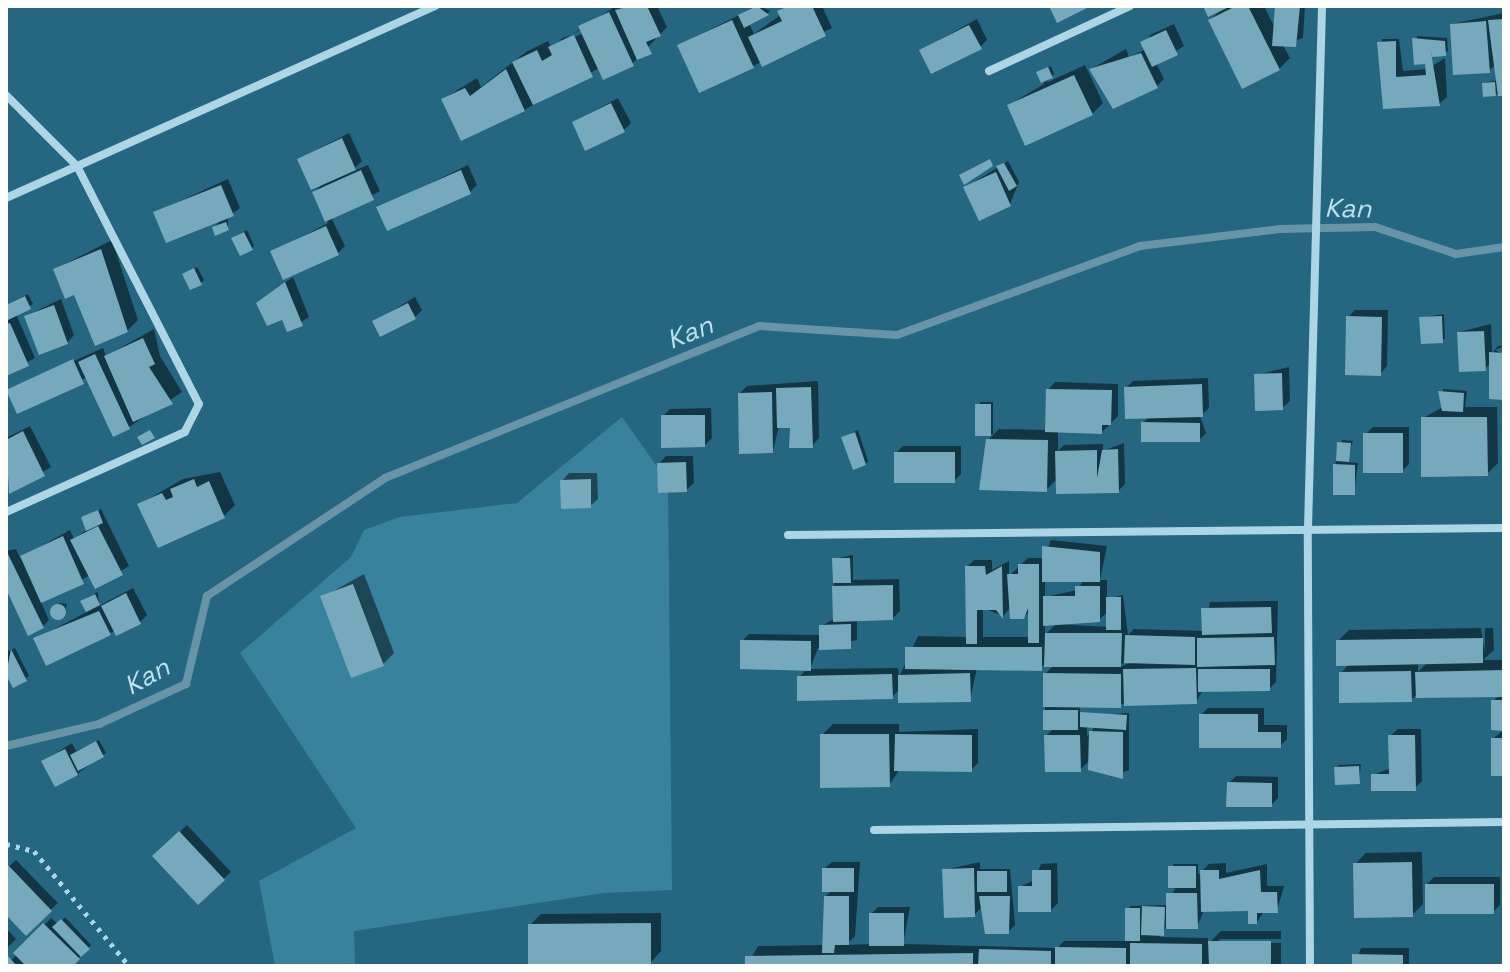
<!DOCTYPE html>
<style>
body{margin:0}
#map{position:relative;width:1510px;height:972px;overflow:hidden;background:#256680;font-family:"Space Grotesk",sans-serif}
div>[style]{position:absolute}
.green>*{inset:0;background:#39829e}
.shadow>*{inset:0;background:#0007}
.stream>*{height:8px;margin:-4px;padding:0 4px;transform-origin:4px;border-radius:4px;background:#6894a7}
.building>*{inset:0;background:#76a9bc}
.round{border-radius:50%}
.path>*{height:5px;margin-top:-2.5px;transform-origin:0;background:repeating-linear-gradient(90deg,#acd6e6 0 4px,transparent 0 10px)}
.minor>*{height:8px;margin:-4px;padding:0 4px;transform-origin:4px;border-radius:4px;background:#acd6e6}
span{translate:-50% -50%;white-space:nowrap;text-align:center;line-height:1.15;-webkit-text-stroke:8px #256680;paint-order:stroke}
.water-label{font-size:26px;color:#bbe1ef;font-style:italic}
.frame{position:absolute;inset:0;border:8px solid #fff;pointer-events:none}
</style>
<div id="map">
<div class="green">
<i style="clip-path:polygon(622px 417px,668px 482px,672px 890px,604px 893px,354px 931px,355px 966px,275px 966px,259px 881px,356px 828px,240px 653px,351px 557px,364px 530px,400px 517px,517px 503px)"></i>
</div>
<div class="shadow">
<i style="clip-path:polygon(evenodd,616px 6px,657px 6px,667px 27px,632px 64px,599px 68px,524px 110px,443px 99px,477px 78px,481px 87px,526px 52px,548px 41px,551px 47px,616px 6px,582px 29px,584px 33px,561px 43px,561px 39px,582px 29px)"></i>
<i style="clip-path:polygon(757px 6px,771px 11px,749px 23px,754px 34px,793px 6px,822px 6px,832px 28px,753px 66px,679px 45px)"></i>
<i style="clip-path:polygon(1205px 6px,1264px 6px,1275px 28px,1277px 6px,1305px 6px,1303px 38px,1283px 45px,1290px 58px,1279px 69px,1210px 20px,1222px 9px)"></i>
<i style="clip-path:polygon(1504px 13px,1504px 94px,1495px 94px,1484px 83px,1498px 80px,1496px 64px,1489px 71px,1452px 24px)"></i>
<i style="clip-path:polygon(977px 19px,987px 40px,980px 47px,921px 50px)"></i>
<i style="clip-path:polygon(1174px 24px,1184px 46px,1156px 63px,1164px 79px,1157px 86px,1091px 69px,1126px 49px,1129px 57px,1146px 49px,1150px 35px)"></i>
<i style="clip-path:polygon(1417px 36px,1447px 38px,1448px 51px,1416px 62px)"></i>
<i style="clip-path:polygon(1382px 39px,1399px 39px,1403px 71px,1427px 69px,1445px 58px,1447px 97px,1439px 104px,1385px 107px)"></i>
<i style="clip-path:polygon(1085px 65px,1103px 103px,1092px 114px,1009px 105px,1044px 84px,1042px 70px,1051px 66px,1054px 74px,1046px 83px)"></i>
<i style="clip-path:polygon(618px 98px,631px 123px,624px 130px,574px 122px)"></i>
<i style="clip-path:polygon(349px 133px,362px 161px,351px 172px,368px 165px,380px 191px,331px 217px,345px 246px,338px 253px,273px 252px,328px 223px,314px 192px,324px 183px,299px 159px)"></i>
<i style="clip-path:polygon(1008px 161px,1019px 182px,1010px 204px,966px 187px)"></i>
<i style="clip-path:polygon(468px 165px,477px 185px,470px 192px,379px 208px)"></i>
<i style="clip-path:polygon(228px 179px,240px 208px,228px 217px,228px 228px,214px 228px,223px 218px,156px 212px)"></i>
<i style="clip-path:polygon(247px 230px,254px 246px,251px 249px,237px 235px)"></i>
<i style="clip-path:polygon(112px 240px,138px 320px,127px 331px,55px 269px)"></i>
<i style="clip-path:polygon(197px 267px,204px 280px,201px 283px,185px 274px)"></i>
<i style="clip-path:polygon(293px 277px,309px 317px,288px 330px,266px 296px)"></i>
<i style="clip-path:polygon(28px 294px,33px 304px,16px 314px,35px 358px,6px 374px,6px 305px)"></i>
<i style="clip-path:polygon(415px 297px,422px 310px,415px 317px,374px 322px)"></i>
<i style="clip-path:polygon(61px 299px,74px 335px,67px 343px,26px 316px)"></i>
<i style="clip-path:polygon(1355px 310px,1388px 310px,1387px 366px,1380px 374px,1348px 317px)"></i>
<i style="clip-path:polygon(1444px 314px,1445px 338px,1442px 341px,1421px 318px)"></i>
<i style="clip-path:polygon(1491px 324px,1492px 353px,1498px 346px,1504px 346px,1495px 350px,1504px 355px,1504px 398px,1491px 362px,1485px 369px,1459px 332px)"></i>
<i style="clip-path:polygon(154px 329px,160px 356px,182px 392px,129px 427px,88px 378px,8px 390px,103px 348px,106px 356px)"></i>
<i style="clip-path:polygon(1289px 367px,1290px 401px,1282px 408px,1256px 375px)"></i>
<i style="clip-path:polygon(1208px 378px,1209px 408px,1200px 416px,1206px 433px,1199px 440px,1143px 423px,1150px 416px,1126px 388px,1133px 381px)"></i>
<i style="clip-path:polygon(818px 381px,819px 438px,812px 446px,792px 426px,779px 426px,773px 451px,740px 393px,747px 386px)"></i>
<i style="clip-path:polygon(1055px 382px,1118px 384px,1118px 416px,1102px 432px,1058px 431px,1058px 451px,1064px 445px,1103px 444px,1103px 451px,1124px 443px,1125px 484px,1118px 491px,1058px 478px,1046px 490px,988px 440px,999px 429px,1047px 430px,1048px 390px)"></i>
<i style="clip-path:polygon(1443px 389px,1467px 391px,1465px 407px,1497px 407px,1498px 463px,1487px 474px,1423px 418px,1443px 407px)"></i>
<i style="clip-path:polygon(980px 402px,993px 402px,993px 434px,977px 434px)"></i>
<i style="clip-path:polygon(711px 408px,712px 438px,705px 445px,663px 416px,670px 409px)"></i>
<i style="clip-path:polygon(30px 426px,51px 467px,10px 491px,6px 438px)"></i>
<i style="clip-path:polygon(1373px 427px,1409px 427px,1409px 464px,1402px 471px,1366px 434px)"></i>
<i style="clip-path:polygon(858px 430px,868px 461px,865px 464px,843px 437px)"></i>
<i style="clip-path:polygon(1342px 440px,1353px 441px,1346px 462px,1358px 463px,1354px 493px,1335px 465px)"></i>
<i style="clip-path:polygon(903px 446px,961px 446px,961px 474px,954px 481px,896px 453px)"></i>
<i style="clip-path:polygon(666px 456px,693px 456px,694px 483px,686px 490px,659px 464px)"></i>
<i style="clip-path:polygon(220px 472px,235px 505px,224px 516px,140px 504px,183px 479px)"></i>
<i style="clip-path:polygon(569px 473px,597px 473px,598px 499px,590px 506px,562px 481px)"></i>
<i style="clip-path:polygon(101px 509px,129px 566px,96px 586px,90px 575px,41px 602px,49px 620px,42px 627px,6px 585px,6px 551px,16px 549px,20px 558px,70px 530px,74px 539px,88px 529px,83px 517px)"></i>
<i style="clip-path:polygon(evenodd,1051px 540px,1107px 546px,1100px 580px,1107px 580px,1107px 599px,1123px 595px,1128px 635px,1134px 629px,1204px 631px,1210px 602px,1278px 601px,1276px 682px,1269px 689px,1203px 690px,1196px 702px,1080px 705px,1080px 716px,1129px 713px,1129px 770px,1111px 777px,1111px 768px,1090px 760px,1080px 770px,1046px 736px,1054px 728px,1045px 710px,1045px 674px,1054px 665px,977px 668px,970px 700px,900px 689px,892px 697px,799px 677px,807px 669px,742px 641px,749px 634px,821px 635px,821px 626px,834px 619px,834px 559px,853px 555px,853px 580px,899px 579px,900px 611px,893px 618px,857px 619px,857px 640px,818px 648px,810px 669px,898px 668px,899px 677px,918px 636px,968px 637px,967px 567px,974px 560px,992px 560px,992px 570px,1009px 561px,1009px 576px,1028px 558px,1044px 558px,1051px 540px,1045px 580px,1084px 580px,1077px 590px,1045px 597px,1045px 580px,1051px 540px,1011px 607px,1024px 617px,1030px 611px,1030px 637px,983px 637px,983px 608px,1003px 616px,1011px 607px,1051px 540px,1108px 611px,1108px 627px,1056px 624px,1045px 635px,1045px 624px,1099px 620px,1108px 611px,1051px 540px,1124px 662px,1133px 662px,1119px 667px,1124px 662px,1051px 540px,1087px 726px,1096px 726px,1087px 736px,1087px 726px)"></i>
<i style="clip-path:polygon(364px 574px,394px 653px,383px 664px,323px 597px)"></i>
<i style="clip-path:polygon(133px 588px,147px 615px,140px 622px,110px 633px,35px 639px)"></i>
<i style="clip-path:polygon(98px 592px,99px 603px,83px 601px,86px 598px)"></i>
<i style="clip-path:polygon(59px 603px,67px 604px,64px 616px,54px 616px)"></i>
<i style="clip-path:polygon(evenodd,1481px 628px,1485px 653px,1485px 628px,1493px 628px,1494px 650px,1483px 660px,1504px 660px,1504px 774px,1493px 739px,1504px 729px,1493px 701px,1500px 695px,1418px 693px,1411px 700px,1341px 673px,1350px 663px,1338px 641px,1349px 630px,1481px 628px,1418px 662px,1428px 662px,1418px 672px,1418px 662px)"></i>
<i style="clip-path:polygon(15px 648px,29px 676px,14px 685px,6px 652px)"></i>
<i style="clip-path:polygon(1208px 708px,1264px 708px,1264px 725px,1287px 725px,1287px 739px,1280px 746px,1201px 715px)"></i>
<i style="clip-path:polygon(833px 724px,899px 724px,899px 732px,978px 729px,978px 763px,971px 770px,900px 769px,889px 785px,822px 735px)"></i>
<i style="clip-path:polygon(1398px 729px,1421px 729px,1422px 781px,1415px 788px,1373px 775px,1391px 768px,1390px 736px)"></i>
<i style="clip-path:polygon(99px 740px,106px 753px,77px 774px,44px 761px,72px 743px,76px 751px)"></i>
<i style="clip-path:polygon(1361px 764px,1359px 782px,1336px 768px,1339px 765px)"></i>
<i style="clip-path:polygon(1236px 776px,1278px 777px,1278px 798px,1271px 805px,1229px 783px)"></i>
<i style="clip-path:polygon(187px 825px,231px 872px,198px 902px,155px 856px)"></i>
<i style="clip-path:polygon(1422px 852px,1423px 904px,1412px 915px,1355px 864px,1366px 853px)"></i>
<i style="clip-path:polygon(16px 860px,58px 903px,26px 933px,6px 912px,6px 869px)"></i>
<i style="clip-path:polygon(evenodd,832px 862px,860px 862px,855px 936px,846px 945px,871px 944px,871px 914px,878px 907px,910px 907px,903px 944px,1057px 948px,1064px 941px,1127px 941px,1130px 906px,1168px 905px,1176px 886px,1173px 864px,1198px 864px,1198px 875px,1209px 864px,1226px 863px,1226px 873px,1267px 864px,1267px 886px,1284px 886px,1277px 911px,1264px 911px,1257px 922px,1250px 909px,1204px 910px,1197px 927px,1166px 927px,1160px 937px,1208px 938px,1208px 944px,1221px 931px,1281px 931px,1281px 966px,747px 966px,758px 946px,825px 945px,826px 896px,832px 890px,824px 869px,832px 862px,1219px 939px,1281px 939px,1281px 943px,1219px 943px,1219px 939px)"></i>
<i style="clip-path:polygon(980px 862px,980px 869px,1010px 869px,1015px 925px,1008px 932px,983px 906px,974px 915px,944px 870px)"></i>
<i style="clip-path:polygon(1057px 863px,1058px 903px,1051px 910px,1020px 887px,1034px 880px,1041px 864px)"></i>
<i style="clip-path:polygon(1434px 877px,1500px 877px,1500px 905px,1493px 912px,1427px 884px)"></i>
<i style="clip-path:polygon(661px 913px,661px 951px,651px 962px,530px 925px,541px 914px)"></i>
<i style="clip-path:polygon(65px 917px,91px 945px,71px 966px,6px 966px,51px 918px,58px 924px)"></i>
<i style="clip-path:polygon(6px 928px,16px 939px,6px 949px)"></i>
<i style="clip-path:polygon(1361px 948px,1409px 948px,1409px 966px,1354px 966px)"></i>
</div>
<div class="stream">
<i style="left:6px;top:746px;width:96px;rotate:-13.3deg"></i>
<i style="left:99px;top:724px;width:96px;rotate:-24.7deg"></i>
<i style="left:186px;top:684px;width:90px;rotate:-76.6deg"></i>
<i style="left:207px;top:596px;width:214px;rotate:-33.5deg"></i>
<i style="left:385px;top:478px;width:404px;rotate:-22.1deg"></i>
<i style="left:759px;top:326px;width:138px;rotate:3.7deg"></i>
<i style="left:897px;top:335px;width:259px;rotate:-20.1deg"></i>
<i style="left:1140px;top:246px;width:141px;rotate:-6.9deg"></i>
<i style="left:1280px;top:229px;width:95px;rotate:-1.2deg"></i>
<i style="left:1375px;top:227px;width:85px;rotate:18.4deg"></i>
<i style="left:1456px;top:254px;width:49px;rotate:-8.3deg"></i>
</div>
<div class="building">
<i style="clip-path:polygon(630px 6px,647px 6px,661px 36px,646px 42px,652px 54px,637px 60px,615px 10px)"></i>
<i style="clip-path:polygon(757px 6px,769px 15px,744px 28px,738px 15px)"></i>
<i style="clip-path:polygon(789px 6px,812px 6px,826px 36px,762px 67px,748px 37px,782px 21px,777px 11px)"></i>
<i style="clip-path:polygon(1049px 6px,1091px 6px,1057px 23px)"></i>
<i style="clip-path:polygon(1203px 6px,1231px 6px,1208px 17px)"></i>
<i style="clip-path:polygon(1236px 6px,1248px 6px,1280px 70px,1242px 89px,1208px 20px)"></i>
<i style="clip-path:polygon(1275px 6px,1300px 6px,1296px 47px,1272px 46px)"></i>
<i style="clip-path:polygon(609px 12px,634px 66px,603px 80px,578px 26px)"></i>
<i style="clip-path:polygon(1504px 19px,1504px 96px,1498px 96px,1488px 20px)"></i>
<i style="clip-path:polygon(732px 20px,754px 68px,699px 93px,677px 45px)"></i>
<i style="clip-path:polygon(1486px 21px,1490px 73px,1453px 75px,1450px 24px)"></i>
<i style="clip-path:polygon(969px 25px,982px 49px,931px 74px,919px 50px)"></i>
<i style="clip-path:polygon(1166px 30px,1178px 55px,1152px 67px,1140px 42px)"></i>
<i style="clip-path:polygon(574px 35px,593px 77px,533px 105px,512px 62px,537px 50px,542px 61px,552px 55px,548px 47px)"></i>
<i style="clip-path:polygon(1412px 38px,1445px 41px,1446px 56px,1432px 57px,1430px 46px,1440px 106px,1383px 109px,1377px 42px,1396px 41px,1396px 77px,1426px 75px,1425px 64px,1414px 65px)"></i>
<i style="clip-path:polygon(1141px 53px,1158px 88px,1113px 109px,1089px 69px)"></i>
<i style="clip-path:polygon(1048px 67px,1053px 78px,1041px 83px,1036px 72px)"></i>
<i style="clip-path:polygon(506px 69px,525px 111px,461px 141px,441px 99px,465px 88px,470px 96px)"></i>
<i style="clip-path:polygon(1074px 75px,1093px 115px,1025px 146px,1007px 105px)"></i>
<i style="clip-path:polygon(1495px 82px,1496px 96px,1483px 97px,1482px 83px)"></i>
<i style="clip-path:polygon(611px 103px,625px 132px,585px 151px,572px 122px)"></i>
<i style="clip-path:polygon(342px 138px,356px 170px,311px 190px,297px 159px)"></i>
<i style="clip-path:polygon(990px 159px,993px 166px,964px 185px,959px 175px)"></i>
<i style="clip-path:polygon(1004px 163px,1017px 186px,1009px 191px,996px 166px)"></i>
<i style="clip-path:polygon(361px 170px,374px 200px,325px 222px,312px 192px)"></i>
<i style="clip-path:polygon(461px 170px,471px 194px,387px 231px,376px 207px)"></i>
<i style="clip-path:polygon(996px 172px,1011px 206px,979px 221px,963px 187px)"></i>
<i style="clip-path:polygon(221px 185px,234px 216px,166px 243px,153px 212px)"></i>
<i style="clip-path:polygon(226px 222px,229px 230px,215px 236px,212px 227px)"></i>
<i style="clip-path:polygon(326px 226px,339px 255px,283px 280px,270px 251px)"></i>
<i style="clip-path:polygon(244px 232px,253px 250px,240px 256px,231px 238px)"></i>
<i style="clip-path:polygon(101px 249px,128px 332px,95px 346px,74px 295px,65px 299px,53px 269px)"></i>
<i style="clip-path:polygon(194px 268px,202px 285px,190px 290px,182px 274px)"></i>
<i style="clip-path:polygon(285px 282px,303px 326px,287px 332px,282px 320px,267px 326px,256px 303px)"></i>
<i style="clip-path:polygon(25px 296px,31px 309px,6px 321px,6px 305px)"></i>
<i style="clip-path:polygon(408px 303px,416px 319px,380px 337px,372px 321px)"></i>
<i style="clip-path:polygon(54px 305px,68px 344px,39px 355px,24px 316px)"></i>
<i style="clip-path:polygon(1346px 316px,1382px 317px,1381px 376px,1345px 375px)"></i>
<i style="clip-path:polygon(1442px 316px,1443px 343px,1421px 344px,1419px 317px)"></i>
<i style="clip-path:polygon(10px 323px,29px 366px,6px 376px,6px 324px)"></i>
<i style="clip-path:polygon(1484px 331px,1486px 371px,1459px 372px,1457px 332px)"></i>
<i style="clip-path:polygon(143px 338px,155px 364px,149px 367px,173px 404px,133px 422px,104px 356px)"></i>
<i style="clip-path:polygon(1489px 352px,1504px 353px,1504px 400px,1489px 399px)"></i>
<i style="clip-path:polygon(95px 354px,130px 429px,113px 437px,78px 362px)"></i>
<i style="clip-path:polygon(73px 359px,84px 384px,17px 414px,6px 390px)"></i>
<i style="clip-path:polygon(1282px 373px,1283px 410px,1255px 411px,1254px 374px)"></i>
<i style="clip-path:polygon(1202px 384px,1203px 417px,1125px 419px,1124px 387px)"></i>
<i style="clip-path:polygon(811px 387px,813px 448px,789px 448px,790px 428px,777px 428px,776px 388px)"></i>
<i style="clip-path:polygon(1046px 389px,1112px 390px,1111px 425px,1102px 425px,1102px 434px,1045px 432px)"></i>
<i style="clip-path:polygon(1438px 391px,1464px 393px,1463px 412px,1442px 411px)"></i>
<i style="clip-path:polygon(772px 392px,773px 453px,739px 454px,738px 393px)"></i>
<i style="clip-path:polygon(975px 404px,991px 404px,991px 436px,975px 436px)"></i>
<i style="clip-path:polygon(661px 415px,705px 415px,705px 447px,661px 448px)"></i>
<i style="clip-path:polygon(1421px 417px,1487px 417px,1488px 476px,1421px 477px)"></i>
<i style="clip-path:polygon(1141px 422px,1200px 423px,1200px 442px,1141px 442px)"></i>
<i style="clip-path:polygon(150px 430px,155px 438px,142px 445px,137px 437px)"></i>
<i style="clip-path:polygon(23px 431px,45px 476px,9px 494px,6px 440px)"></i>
<i style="clip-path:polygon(855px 432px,866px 465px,853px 470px,841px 437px)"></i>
<i style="clip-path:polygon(1363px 433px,1403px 433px,1403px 473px,1363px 473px)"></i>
<i style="clip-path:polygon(986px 439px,1048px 440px,1047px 492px,979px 490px)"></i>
<i style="clip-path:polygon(1337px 442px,1351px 443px,1349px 462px,1336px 461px)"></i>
<i style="clip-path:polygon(1118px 449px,1119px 493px,1056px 494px,1055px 451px,1097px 450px,1097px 478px,1102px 450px)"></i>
<i style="clip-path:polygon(894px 452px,955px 452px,955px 483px,894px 483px)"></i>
<i style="clip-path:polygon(686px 462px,687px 492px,658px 493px,657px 463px)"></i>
<i style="clip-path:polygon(1333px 464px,1355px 465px,1355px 495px,1333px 495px)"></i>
<i style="clip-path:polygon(194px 479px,197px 487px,209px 481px,225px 518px,158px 548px,137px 504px,162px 493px,166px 500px,173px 497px,170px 489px)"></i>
<i style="clip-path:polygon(591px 479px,591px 508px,561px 509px,560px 480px)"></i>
<i style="clip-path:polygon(98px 510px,103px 523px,86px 531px,81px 517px)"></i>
<i style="clip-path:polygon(98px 526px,123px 575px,95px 589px,70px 540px)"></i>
<i style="clip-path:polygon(63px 536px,84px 584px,41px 603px,20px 556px)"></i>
<i style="clip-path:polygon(1042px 546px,1100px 552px,1100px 582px,1042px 582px)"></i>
<i style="clip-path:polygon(6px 550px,44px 628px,28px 636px,6px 589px)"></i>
<i style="clip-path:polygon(832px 558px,850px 558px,851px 583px,833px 583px)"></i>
<i style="clip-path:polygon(1018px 564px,1039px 564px,1039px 643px,1028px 643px,1028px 608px,1024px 619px,1010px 619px,1007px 574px,1018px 574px)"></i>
<i style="clip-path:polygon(965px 566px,985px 566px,986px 575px,1002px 566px,1003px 619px,996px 610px,977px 610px,977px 644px,966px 644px)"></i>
<i style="clip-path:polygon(353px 584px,384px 666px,351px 678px,320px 596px)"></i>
<i style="clip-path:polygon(893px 585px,893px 620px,833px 622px,832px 586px)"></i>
<i style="clip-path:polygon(1075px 586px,1100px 586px,1100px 622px,1043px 626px,1043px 596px,1075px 596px)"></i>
<i style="clip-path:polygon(126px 593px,141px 624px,116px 636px,101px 606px)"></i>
<i style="clip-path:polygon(95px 594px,100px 605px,86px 612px,80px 601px)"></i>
<i style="clip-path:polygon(1106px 597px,1121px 597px,1121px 630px,1106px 630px)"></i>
<i class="round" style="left:50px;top:604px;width:16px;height:16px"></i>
<i style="clip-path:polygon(1271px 607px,1272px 633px,1202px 635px,1201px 608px)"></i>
<i style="clip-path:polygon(99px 611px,111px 635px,46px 666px,33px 638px)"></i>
<i style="clip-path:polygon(851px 624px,851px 649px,819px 650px,819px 625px)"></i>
<i style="clip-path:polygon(1045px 633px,1122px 633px,1121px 667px,1044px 667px)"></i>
<i style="clip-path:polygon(1125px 635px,1195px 637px,1195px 665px,1124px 663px)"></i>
<i style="clip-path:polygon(1274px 637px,1275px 665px,1197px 667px,1197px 638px)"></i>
<i style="clip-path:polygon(1483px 638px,1483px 663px,1336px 666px,1336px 640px)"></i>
<i style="clip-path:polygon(740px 640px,811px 641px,811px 671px,740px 669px)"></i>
<i style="clip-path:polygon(905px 647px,1042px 647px,1042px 671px,905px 669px)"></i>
<i style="clip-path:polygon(11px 649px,27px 681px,13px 688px,6px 675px)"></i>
<i style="clip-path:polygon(1196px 668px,1197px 704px,1124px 706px,1123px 669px)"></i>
<i style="clip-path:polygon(1198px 669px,1270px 669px,1270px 691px,1198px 692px)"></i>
<i style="clip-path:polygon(1504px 670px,1504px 697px,1416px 698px,1415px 672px)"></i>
<i style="clip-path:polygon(1411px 671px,1412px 702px,1339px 703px,1339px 672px)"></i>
<i style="clip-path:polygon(970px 673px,971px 702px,898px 703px,898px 675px)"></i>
<i style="clip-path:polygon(1043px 673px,1121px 674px,1121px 708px,1043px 707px)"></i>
<i style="clip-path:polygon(892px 674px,893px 699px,797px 701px,797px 676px)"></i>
<i style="clip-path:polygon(1491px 700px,1504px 700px,1504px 731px,1491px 730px)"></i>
<i style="clip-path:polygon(1043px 710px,1078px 710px,1078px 730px,1043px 730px)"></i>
<i style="clip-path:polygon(1080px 712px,1127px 715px,1126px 730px,1080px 727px)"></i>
<i style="clip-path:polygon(1199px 714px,1258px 714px,1258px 732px,1281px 732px,1281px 748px,1199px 748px)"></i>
<i style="clip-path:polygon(1089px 731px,1123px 732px,1123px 779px,1088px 770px)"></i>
<i style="clip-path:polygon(820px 734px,889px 734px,890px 787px,820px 788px)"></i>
<i style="clip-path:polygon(895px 734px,972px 735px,972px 772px,894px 771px)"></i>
<i style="clip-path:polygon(1044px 735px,1080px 735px,1081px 772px,1045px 772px)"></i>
<i style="clip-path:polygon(1388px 735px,1415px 735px,1416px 791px,1371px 791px,1371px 774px,1389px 774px)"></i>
<i style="clip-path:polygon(1491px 738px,1504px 738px,1504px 776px,1491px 776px)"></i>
<i style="clip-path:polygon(96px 741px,104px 757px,78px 771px,70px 755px)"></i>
<i style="clip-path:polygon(65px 749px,78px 775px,55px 787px,41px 761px)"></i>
<i style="clip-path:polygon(1359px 766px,1360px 784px,1335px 785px,1334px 767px)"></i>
<i style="clip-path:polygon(1227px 782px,1272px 783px,1272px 807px,1226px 807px)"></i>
<i style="clip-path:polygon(179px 831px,225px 880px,198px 905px,152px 856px)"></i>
<i style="clip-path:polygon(1412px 862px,1413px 917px,1354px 918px,1353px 863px)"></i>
<i style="clip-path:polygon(8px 865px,52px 911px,26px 936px,6px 915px)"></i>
<i style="clip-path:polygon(1168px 866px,1196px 866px,1196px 888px,1168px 888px)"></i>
<i style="clip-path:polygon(822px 868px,854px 868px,854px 892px,822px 892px)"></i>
<i style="clip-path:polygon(974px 868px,975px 917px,944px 918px,942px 869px)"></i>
<i style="clip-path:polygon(1032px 870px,1051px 870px,1051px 912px,1018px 912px,1018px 886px,1032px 886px)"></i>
<i style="clip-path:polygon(1200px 870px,1219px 870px,1219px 879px,1260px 870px,1261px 892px,1277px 892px,1278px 913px,1257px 913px,1257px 924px,1248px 924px,1248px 911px,1201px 912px)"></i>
<i style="clip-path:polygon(977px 871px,1007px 871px,1007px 892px,977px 892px)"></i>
<i style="clip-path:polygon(1425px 884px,1494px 884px,1494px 914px,1425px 914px)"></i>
<i style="clip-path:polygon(1166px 893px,1197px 893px,1198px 929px,1166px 929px)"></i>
<i style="clip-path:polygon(824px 896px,849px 896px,849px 945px,835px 945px,834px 953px,822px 953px)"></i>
<i style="clip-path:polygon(979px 896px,1010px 896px,1009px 934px,985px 934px)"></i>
<i style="clip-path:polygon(1142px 906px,1165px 907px,1164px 936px,1141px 935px)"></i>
<i style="clip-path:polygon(1125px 908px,1140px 908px,1140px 941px,1125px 941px)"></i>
<i style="clip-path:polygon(869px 913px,904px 913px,904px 946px,869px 946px)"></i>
<i style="clip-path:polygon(61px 919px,90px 949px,81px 957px,52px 927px)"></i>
<i style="clip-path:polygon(43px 923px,80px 959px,73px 966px,26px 966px,13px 953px)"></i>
<i style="clip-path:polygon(651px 923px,651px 964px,528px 965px,528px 924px)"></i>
<i style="clip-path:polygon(1208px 941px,1271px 941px,1271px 966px,1209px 966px)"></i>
<i style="clip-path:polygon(1130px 943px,1202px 944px,1202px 966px,1130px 966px)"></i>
<i style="clip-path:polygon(1055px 947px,1126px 948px,1126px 966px,1055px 966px)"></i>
<i style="clip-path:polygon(979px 949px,1051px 951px,1051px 966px,978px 966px)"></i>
<i style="clip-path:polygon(973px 953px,973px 966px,745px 966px,745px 956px)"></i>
<i style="clip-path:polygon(6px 954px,17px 966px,6px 966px)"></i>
<i style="clip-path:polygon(1352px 954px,1403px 955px,1403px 966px,1352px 966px)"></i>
</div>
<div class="path">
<i style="left:6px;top:844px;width:29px;rotate:14deg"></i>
<i style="left:34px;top:851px;width:149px;rotate:50.4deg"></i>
</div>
<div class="minor">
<i style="left:989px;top:71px;width:155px;rotate:-24.7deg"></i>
<i style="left:6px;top:95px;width:100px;rotate:45deg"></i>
<i style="left:77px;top:166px;width:267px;rotate:62.9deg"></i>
<i style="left:199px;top:404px;width:31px;rotate:117deg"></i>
<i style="left:185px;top:432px;width:196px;rotate:155.9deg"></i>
<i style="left:6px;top:198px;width:471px;rotate:-24.1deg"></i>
<i style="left:788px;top:535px;width:716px;rotate:-0.56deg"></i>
<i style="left:874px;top:830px;width:630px;rotate:-0.73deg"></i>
<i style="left:1310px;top:966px;width:438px;rotate:-90.3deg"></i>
<i style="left:1308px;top:528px;width:522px;rotate:-88.46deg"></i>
</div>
<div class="water-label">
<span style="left:1348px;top:209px;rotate:1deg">Kan</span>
<span style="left:690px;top:333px;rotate:-22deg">Kan</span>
<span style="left:147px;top:677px;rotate:-29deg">Kan</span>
</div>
<div class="frame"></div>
</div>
